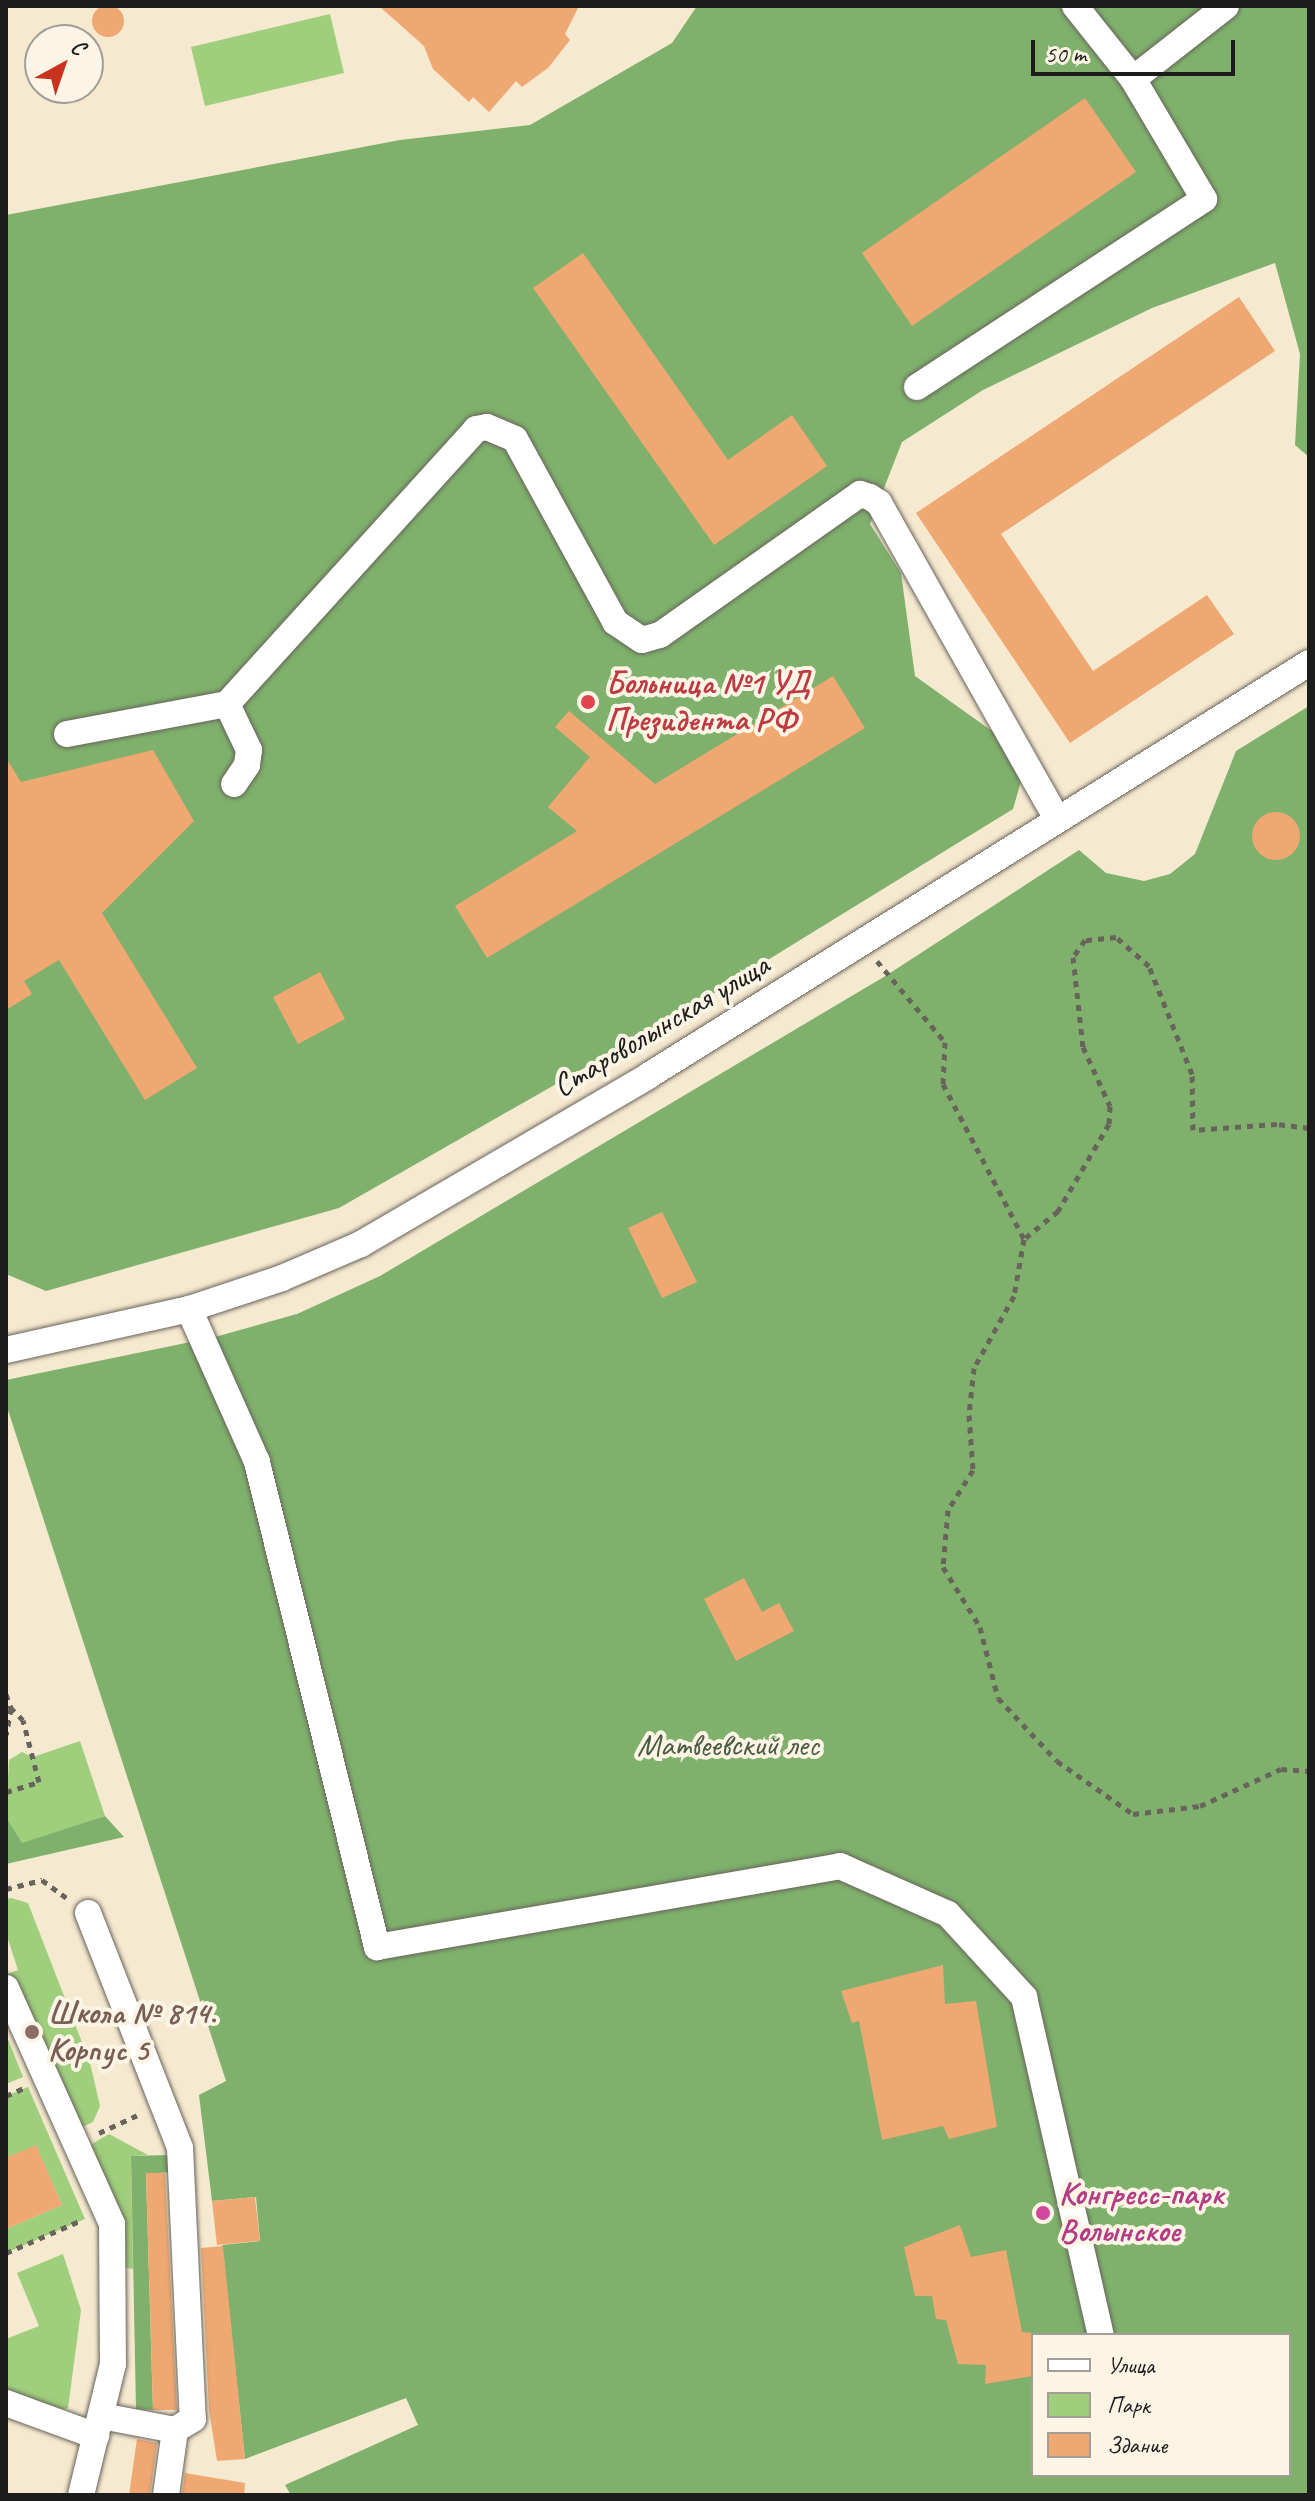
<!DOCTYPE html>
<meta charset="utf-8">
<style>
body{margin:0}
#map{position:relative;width:1315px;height:2501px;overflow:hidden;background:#f5e9d0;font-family:Caveat,sans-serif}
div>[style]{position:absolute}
.green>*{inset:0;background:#9fce7d}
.forest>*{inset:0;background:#7fb16c}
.building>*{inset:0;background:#efa872}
.round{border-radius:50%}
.path>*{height:5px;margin-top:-2.5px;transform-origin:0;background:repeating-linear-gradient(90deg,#68645b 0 6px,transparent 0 12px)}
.roads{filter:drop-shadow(0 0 2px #68645b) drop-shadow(0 0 2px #68645b)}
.minor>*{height:26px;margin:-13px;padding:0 13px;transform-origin:13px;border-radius:13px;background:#fff}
.dots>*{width:22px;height:22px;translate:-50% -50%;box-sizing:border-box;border:4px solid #fcf5e5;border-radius:50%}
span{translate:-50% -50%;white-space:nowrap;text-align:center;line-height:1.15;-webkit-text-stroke:8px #fcf5e5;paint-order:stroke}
.health-label{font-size:32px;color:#be3a42;font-weight:700}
.left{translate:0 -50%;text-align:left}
.street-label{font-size:32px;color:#1c1c1c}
.park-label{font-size:32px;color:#4a5a3e}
.education-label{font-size:32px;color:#785e54;font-weight:700}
.hotel-label{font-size:32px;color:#b23c85;font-weight:700}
.frame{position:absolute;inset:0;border:8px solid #1c1c1c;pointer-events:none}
.legend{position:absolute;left:1031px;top:2333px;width:260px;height:144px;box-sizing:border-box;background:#fcf5e5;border:2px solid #a29e95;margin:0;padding:10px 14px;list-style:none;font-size:24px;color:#1c1c1c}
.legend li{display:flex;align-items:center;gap:16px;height:40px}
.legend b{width:40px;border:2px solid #a29e95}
.north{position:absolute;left:24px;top:24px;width:80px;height:80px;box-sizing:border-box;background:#fcf5e5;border:2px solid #a29e95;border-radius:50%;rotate:40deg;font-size:22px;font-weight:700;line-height:32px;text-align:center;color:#1c1c1c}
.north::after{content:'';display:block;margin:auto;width:28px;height:36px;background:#c8321e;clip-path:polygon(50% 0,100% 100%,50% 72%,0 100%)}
.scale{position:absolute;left:1031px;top:40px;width:204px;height:36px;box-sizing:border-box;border:4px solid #1c1c1c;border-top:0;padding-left:10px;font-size:24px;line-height:28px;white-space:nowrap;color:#1c1c1c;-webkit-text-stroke:6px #fcf5e5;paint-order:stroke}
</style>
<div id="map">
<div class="green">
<i style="clip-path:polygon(330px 14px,344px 73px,205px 106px,191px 47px)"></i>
<i style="clip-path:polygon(80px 1741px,105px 1816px,22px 1844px,6px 1817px,9px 1760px,22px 1752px,33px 1757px)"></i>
<i style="clip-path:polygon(11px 1898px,28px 1903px,90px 2063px,100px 2106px,93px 2122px,80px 2128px,8px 1974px,18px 1970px,6px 1933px,6px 1899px)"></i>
<i style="clip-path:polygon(6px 2034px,23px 2077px,6px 2084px)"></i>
<i style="clip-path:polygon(28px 2087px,85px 2219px,6px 2253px,6px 2229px,62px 2205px,36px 2146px,6px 2158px,6px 2096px)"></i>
<i style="clip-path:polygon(109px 2134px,148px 2155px,131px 2156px,133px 2269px,113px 2265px,84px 2160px,92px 2144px)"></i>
<i style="clip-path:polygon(63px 2254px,81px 2310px,68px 2408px,42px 2416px,6px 2403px,6px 2339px,39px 2326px,17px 2273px)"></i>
</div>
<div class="forest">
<i style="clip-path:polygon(697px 6px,1309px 6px,1309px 457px,1295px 445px,1300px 354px,1275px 263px,1152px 308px,983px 390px,902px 442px,870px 524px,901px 573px,915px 676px,1028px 757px,1013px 809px,698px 1003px,339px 1208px,46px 1291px,6px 1274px,6px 215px,400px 140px,530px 125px,672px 43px)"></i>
<i style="clip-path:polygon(evenodd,1309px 706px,1309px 2495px,291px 2495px,285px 2485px,418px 2425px,406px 2398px,245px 2459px,222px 2245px,260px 2241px,256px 2197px,212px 2201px,199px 2095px,226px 2081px,6px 1404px,6px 1380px,215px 1337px,297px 1314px,380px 1276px,887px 975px,1079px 850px,1106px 873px,1144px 881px,1170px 874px,1195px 854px,1236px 751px,1309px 706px,1033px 2335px,1289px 2335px,1289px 2475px,1033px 2475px,1033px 2335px)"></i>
<i style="clip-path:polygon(105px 1816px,124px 1837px,6px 1864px,6px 1817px,22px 1843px)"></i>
<i style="clip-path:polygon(170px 2155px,171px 2172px,146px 2174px,153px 2410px,136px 2409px,131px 2156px)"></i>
</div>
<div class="building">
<i class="round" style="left:92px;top:5px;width:32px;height:32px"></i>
<i style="clip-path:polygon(379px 6px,579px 6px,565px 34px,570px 40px,548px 68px,522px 87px,516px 81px,489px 112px,473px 97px,469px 102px,433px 69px,424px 46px)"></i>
<i style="clip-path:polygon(1085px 98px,1136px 172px,912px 326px,862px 253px)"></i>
<i style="clip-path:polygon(583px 253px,728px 460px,792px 415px,827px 466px,714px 545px,533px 288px)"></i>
<i style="clip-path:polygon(1239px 297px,1275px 351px,1001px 534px,1093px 671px,1207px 595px,1234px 634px,1070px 743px,916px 513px)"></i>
<i style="clip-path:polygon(833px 676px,865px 728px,487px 958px,455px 906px,577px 831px,548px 807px,590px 757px,555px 727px,569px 711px,655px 784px)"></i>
<i style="clip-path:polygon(153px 750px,194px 821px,102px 913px,197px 1068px,145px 1100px,59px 960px,24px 981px,32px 994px,6px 1010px,6px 758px,21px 782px)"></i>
<i class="round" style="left:1252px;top:812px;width:48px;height:48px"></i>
<i style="clip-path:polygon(320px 972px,345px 1019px,298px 1044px,273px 997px)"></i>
<i style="clip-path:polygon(662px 1212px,697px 1282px,662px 1298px,628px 1228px)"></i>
<i style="clip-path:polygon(744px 1578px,762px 1612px,779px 1603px,794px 1631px,736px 1661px,704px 1599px)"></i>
<i style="clip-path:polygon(943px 1965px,945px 2004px,976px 2001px,997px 2127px,949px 2139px,943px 2126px,882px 2140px,859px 2021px,852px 2023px,841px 1991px)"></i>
<i style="clip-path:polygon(36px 2145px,62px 2205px,6px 2229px,6px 2158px)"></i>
<i style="clip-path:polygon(146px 2173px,165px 2173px,177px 2410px,153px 2410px)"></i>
<i style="clip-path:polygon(255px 2197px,260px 2241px,217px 2245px,212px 2201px)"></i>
<i style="clip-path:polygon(960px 2225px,971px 2257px,1006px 2250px,1022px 2332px,1033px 2333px,1033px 2376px,985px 2384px,986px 2365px,958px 2364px,946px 2320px,936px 2319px,932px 2296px,915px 2296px,904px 2247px)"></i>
<i style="clip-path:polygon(223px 2246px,245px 2459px,217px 2461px,209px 2410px,201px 2248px)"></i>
<i style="clip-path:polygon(137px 2439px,157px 2443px,150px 2495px,129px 2495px)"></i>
<i style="clip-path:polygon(185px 2473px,245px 2483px,244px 2495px,182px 2495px)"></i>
</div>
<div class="path">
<i style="left:877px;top:961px;width:106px;rotate:50deg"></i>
<i style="left:945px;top:1042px;width:42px;rotate:92.7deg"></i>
<i style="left:943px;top:1084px;width:175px;rotate:62.4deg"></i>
<i style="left:1309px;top:1128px;width:32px;rotate:-173deg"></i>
<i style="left:1277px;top:1124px;width:84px;rotate:175.9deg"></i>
<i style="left:1193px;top:1130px;width:56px;rotate:-91deg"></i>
<i style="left:1192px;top:1074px;width:116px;rotate:-111.7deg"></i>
<i style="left:1149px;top:966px;width:44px;rotate:-138.7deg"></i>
<i style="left:1116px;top:937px;width:31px;rotate:174deg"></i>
<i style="left:1085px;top:940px;width:21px;rotate:125deg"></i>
<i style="left:1073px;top:957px;width:91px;rotate:83.7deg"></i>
<i style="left:1083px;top:1047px;width:65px;rotate:65.4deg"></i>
<i style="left:1110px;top:1106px;width:18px;rotate:93deg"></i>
<i style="left:1109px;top:1124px;width:101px;rotate:120.4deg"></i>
<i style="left:1058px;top:1211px;width:44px;rotate:140.5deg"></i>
<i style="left:1024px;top:1239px;width:58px;rotate:100deg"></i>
<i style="left:1014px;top:1296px;width:82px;rotate:119.1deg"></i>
<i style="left:974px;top:1368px;width:47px;rotate:96.1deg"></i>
<i style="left:969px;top:1415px;width:55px;rotate:85.8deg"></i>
<i style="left:973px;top:1470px;width:47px;rotate:122deg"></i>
<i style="left:948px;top:1510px;width:57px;rotate:95deg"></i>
<i style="left:943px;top:1567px;width:70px;rotate:58.3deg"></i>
<i style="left:980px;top:1627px;width:73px;rotate:75.8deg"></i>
<i style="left:998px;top:1698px;width:86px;rotate:46.9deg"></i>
<i style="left:1057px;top:1761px;width:93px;rotate:34.9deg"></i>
<i style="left:1133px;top:1814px;width:67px;rotate:-6.8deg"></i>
<i style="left:1200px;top:1806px;width:89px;rotate:-24.6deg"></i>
<i style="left:1281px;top:1769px;width:28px;rotate:4deg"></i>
<i style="left:6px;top:1694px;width:15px;rotate:70deg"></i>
<i style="left:11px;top:1708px;width:27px;rotate:100deg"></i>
<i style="left:6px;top:1792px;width:34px;rotate:-17deg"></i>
<i style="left:39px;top:1782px;width:64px;rotate:-104.5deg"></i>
<i style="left:23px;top:1720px;width:17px;rotate:-135deg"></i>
<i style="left:6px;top:1889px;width:37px;rotate:-14deg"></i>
<i style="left:42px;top:1880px;width:34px;rotate:36deg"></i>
<i style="left:6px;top:2096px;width:20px;rotate:-24deg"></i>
<i style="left:99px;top:2133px;width:45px;rotate:-24.9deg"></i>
<i style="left:6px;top:2253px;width:83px;rotate:-23.5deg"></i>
</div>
<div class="roads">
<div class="minor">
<i style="left:1075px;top:6px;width:93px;rotate:51.5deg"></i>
<i style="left:917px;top:387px;width:343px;rotate:-33.2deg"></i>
<i style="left:1204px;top:199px;width:139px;rotate:-120.6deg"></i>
<i style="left:1133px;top:79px;width:118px;rotate:-38.1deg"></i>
<i style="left:227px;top:704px;width:51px;rotate:64.4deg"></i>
<i style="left:249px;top:750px;width:15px;rotate:98deg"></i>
<i style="left:247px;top:765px;width:23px;rotate:124deg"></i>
<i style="left:67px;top:734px;width:163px;rotate:-10.6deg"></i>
<i style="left:227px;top:704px;width:371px;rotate:-47.8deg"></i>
<i style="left:476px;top:429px;width:11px;rotate:-10deg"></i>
<i style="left:487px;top:427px;width:30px;rotate:23deg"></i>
<i style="left:515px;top:439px;width:209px;rotate:61.3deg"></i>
<i style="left:615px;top:622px;width:32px;rotate:34deg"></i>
<i style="left:642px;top:640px;width:19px;rotate:-16deg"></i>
<i style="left:660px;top:635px;width:245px;rotate:-35.2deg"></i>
<i style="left:860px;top:494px;width:10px;rotate:17deg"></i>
<i style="left:870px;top:497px;width:11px;rotate:34deg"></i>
<i style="left:879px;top:503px;width:363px;rotate:60.6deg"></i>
<i style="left:189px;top:1309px;width:167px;rotate:66deg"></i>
<i style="left:257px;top:1462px;width:500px;rotate:76.1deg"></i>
<i style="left:377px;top:1947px;width:470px;rotate:-9.9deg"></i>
<i style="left:840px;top:1866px;width:118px;rotate:24deg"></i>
<i style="left:948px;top:1914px;width:113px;rotate:47.5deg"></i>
<i style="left:1024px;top:1997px;width:347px;rotate:77.2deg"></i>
<i style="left:6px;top:1350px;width:188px;rotate:-12.6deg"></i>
<i style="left:189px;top:1309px;width:98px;rotate:-18.4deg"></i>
<i style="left:282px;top:1278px;width:86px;rotate:-23.3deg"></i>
<i style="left:361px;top:1244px;width:333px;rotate:-30.3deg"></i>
<i style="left:648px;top:1076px;width:779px;rotate:-32deg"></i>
<i style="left:88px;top:1913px;width:252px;rotate:68.6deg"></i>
<i style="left:180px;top:2148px;width:271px;rotate:87.3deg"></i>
<i style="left:193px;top:2419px;width:21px;rotate:149deg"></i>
<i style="left:175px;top:2430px;width:75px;rotate:-169.3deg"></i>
<i style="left:6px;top:1988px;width:259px;rotate:65.8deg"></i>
<i style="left:112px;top:2224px;width:140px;rotate:89.6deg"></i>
<i style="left:113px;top:2364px;width:135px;rotate:103.7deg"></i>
<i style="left:6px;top:2403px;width:96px;rotate:20.1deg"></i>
<i style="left:166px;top:2495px;width:66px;rotate:-82.1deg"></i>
</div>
</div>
<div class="dots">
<i style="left:588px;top:702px;background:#e0444e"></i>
<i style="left:32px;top:2032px;background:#8d6e63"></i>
<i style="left:1043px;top:2213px;background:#d1479c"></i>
</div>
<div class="health-label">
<span class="left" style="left:606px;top:702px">Больница №1 УД<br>Президента РФ</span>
</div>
<div class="street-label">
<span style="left:661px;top:1026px;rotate:-31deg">Староволынская улица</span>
</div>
<div class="park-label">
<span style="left:728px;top:1745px">Матвеевский лес</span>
</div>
<div class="education-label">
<span class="left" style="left:48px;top:2032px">Школа № 814.<br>Корпус 5</span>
</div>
<div class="hotel-label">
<span class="left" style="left:1059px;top:2213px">Конгресс-парк<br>Волынское</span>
</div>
<div class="frame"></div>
<ul class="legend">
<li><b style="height:10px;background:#fff"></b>Улица</li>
<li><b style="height:22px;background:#9fce7d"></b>Парк</li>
<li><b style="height:22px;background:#efa872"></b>Здание</li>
</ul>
<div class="north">С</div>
<div class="scale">50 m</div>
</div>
